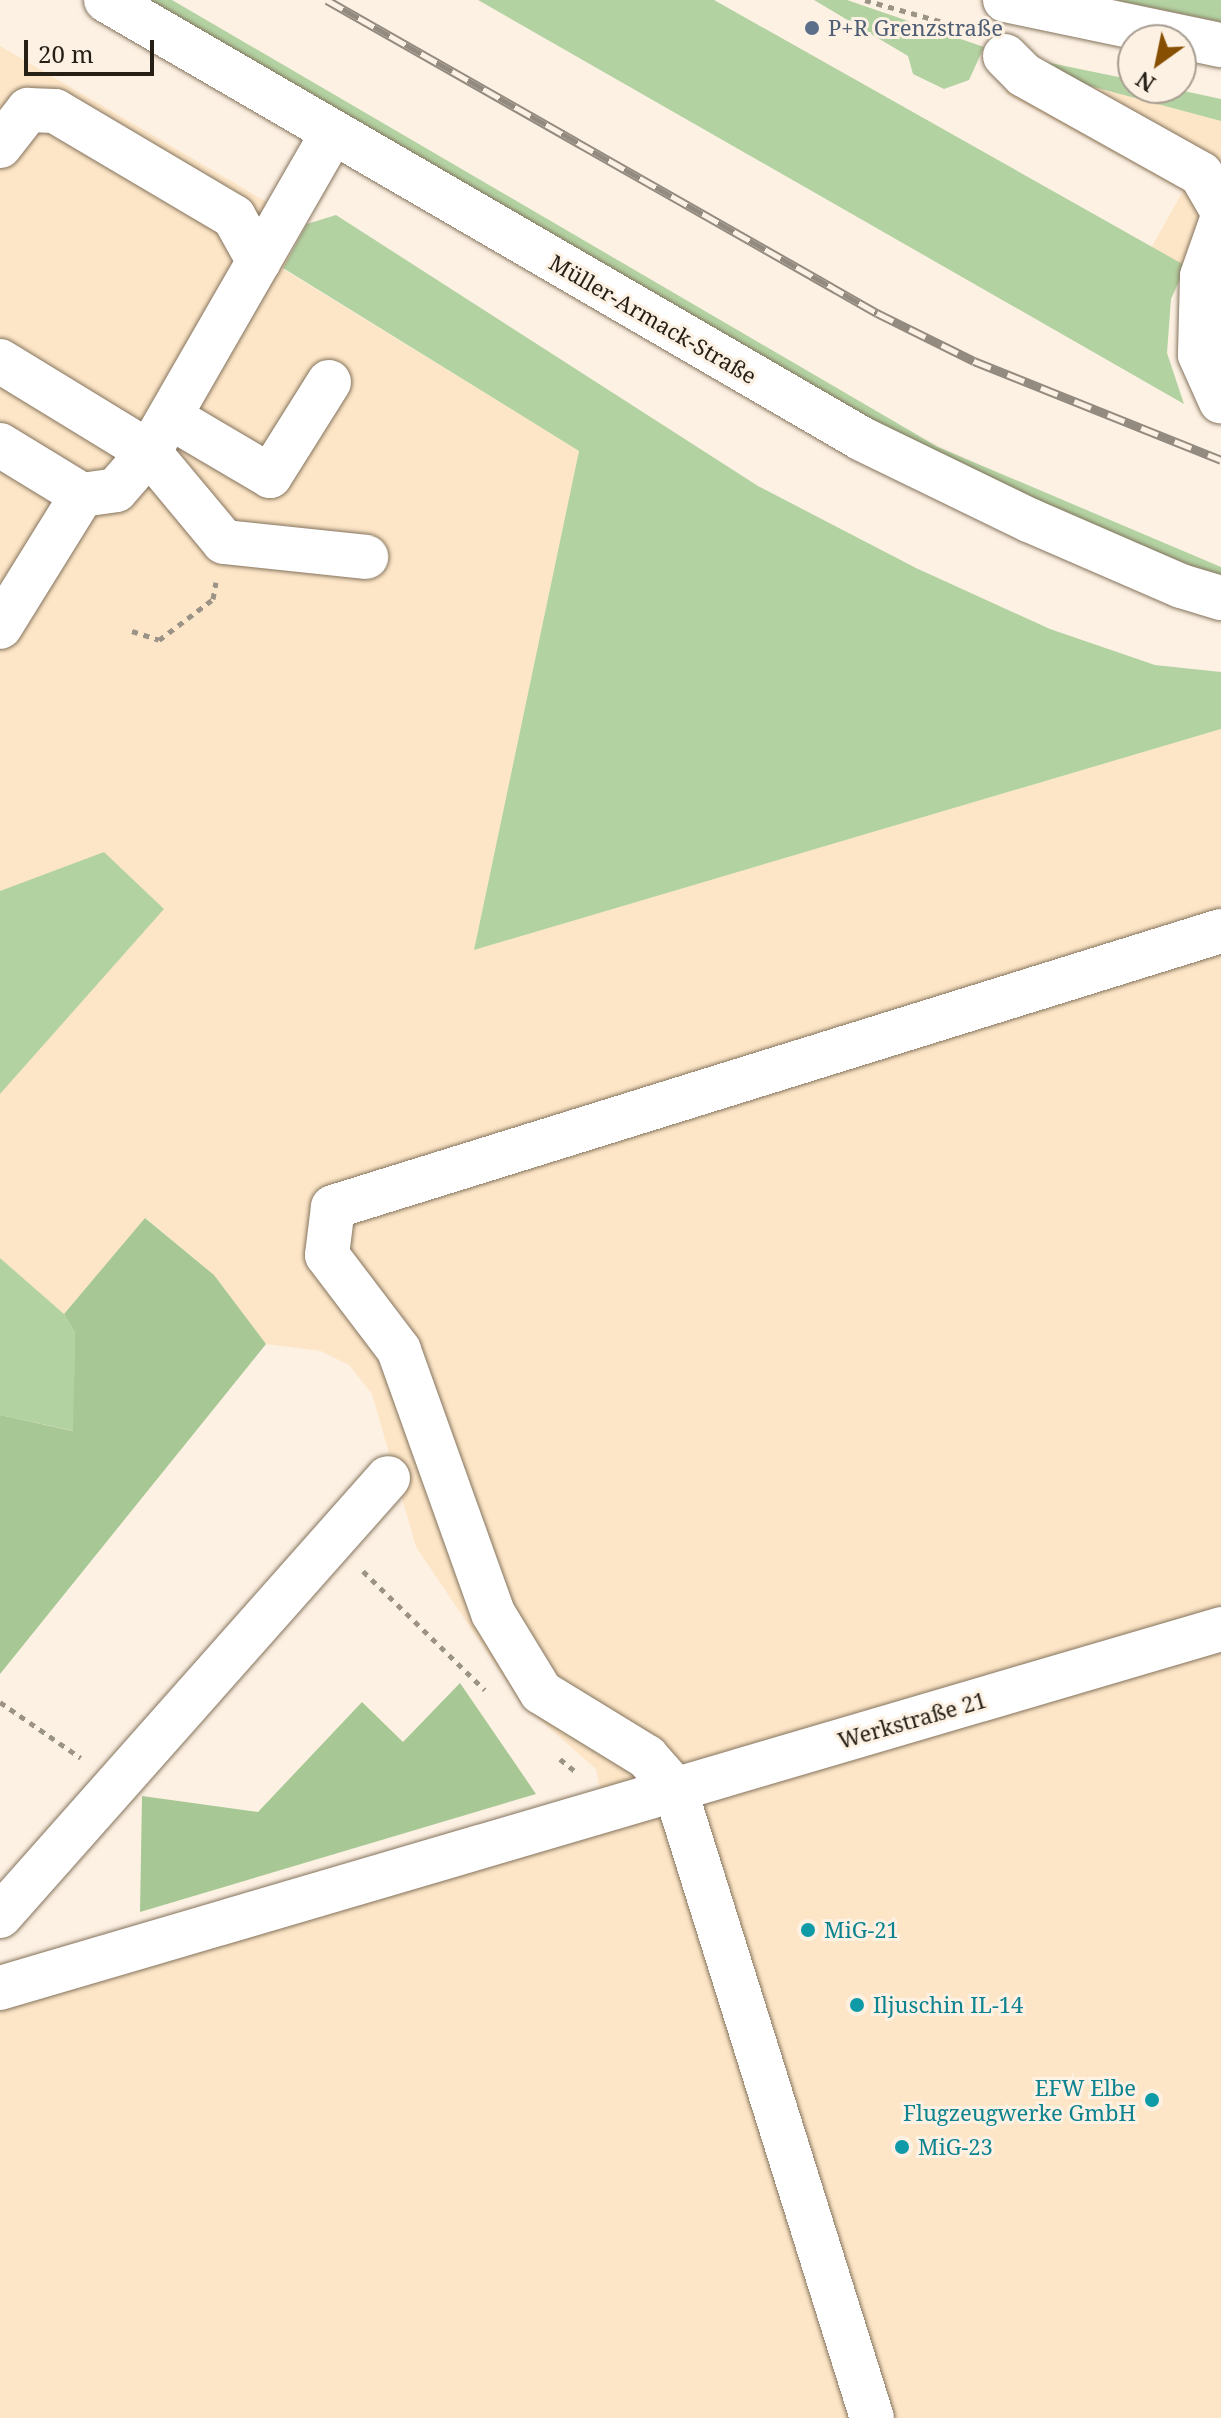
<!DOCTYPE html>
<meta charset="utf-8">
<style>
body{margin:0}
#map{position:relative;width:1221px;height:2418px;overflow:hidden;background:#fdf1e3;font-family:"Noto Serif",serif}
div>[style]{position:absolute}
.built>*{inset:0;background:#fde6c7}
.green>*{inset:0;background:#b3d2a2}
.forest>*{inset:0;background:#a7c895}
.path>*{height:5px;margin-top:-2.5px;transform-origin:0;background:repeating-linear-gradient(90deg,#9c9387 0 6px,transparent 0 12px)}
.roads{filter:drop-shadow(0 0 2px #84735d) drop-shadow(0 0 2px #84735d)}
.minor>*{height:44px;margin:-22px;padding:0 22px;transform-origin:22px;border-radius:22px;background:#fff}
.major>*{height:44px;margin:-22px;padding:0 22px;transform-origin:22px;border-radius:22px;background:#fff}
.rail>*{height:9px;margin-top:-4.5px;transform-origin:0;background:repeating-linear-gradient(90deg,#fdf1e3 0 18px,#948b80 0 36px);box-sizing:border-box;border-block:2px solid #948b80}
.dots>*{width:22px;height:22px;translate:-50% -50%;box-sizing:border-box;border:4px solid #fdf1e3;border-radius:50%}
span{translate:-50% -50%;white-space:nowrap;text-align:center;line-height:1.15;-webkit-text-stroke:6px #fdf1e3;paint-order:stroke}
.service-label{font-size:22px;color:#4e5e75}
.left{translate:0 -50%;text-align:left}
.street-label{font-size:22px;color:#251f16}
.culture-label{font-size:22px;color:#0d838f}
.right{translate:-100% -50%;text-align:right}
.north{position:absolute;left:1117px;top:24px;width:80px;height:80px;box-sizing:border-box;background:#fdf1e3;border:2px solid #a79d91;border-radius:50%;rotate:213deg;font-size:22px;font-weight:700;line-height:32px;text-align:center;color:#251f16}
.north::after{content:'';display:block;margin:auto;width:28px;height:36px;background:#874f02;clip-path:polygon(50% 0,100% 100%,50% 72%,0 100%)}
.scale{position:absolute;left:24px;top:40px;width:130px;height:36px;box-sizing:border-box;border:4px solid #251f16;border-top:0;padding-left:10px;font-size:24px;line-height:28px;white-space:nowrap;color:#251f16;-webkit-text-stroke:6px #fdf1e3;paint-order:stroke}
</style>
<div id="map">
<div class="built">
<i style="clip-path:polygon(0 46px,270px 204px,255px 233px,290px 255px,283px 269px,579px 451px,474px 950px,1221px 729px,1221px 2418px,0 2418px,0 1964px,601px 1794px,596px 1769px,522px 1704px,416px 1547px,372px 1394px,349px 1365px,321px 1351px,266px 1344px,214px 1275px,146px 1218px,64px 1314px,0 1258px,0 1094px,104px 853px,0 891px)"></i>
<i style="clip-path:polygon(1024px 75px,1050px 75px,1221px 121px,1221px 285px,1151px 248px,1183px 191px,1005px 93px)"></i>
</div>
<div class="green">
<i style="clip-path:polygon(145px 0,172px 0,938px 447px,1221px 567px,1221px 578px,934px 461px)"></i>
<i style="clip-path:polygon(478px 0,714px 0,1186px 266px,1171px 299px,1167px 353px,1184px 404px)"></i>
<i style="clip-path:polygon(814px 0,847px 0,984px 47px,969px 80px,944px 89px,913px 74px,908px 56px)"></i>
<i style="clip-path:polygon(1115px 0,1221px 0,1221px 22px)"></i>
<i style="clip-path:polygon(1031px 59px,1133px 80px,1133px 88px,1170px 88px,1221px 99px,1221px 121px,1049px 75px)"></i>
<i style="clip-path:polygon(336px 215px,758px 486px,916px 568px,1050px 629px,1155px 665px,1221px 672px,1221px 729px,474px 950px,579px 451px,283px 268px,307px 224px)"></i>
<i style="clip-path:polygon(104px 852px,164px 909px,0 1094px,0 891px)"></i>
<i style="clip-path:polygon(0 1258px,64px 1314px,75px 1333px,74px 1431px,0 1415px)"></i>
</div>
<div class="forest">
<i style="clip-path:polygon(145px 1218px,214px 1275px,266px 1344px,0 1674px,0 1415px,73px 1431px,75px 1333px,64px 1314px)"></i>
<i style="clip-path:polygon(460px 1683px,536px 1794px,140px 1912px,142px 1796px,258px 1812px,362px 1702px,403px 1742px)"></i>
</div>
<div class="path">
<i style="left:865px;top:0;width:111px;rotate:15.7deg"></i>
<i style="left:132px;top:631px;width:28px;rotate:18deg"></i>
<i style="left:159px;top:640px;width:68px;rotate:-37.2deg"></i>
<i style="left:213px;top:599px;width:17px;rotate:-80deg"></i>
<i style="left:363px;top:1571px;width:170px;rotate:44.3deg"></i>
<i style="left:0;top:1702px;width:98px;rotate:34.7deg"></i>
<i style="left:560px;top:1759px;width:22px;rotate:39deg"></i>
</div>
<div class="roads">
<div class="minor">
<i style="left:106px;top:0;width:874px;rotate:30.14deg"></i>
<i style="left:862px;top:439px;width:186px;rotate:25.9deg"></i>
<i style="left:1029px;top:520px;width:166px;rotate:23.5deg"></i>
<i style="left:1181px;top:586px;width:42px;rotate:16.7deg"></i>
<i style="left:1005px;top:56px;width:27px;rotate:45deg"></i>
<i style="left:1024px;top:75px;width:203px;rotate:29.2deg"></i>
<i style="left:1201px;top:174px;width:39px;rotate:60deg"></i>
<i style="left:0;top:146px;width:46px;rotate:-52.1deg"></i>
<i style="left:28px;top:110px;width:27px;rotate:2deg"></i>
<i style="left:55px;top:111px;width:208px;rotate:30.6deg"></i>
<i style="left:234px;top:217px;width:51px;rotate:60.9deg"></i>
<i style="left:1221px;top:222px;width:57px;rotate:109.4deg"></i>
<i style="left:1202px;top:276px;width:79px;rotate:91.5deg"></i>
<i style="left:1200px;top:355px;width:51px;rotate:65.9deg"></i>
<i style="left:0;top:361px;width:175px;rotate:31.4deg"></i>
<i style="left:149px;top:452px;width:117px;rotate:50.2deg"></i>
<i style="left:224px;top:542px;width:143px;rotate:6deg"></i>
<i style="left:170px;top:417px;width:116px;rotate:30.5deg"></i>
<i style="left:270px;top:476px;width:111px;rotate:-57.9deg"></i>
<i style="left:0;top:445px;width:96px;rotate:31.4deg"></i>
<i style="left:82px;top:495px;width:155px;rotate:121.8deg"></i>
<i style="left:82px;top:495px;width:34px;rotate:-8deg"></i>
<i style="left:116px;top:490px;width:50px;rotate:-49deg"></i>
<i style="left:149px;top:452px;width:369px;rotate:-60.1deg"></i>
<i style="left:0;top:1916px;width:585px;rotate:-48.46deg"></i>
<i style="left:0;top:1988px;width:1273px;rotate:-16.38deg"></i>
<i style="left:872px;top:2418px;width:659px;rotate:-107.39deg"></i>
<i style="left:675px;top:1789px;width:43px;rotate:-131.2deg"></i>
<i style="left:647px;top:1757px;width:124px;rotate:-148.5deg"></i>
<i style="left:541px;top:1692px;width:92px;rotate:-121.3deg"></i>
<i style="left:493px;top:1613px;width:279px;rotate:-109.7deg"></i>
<i style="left:399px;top:1350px;width:119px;rotate:-127.2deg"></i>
<i style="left:327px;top:1255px;width:48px;rotate:-82.9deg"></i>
<i style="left:333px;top:1207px;width:930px;rotate:-17.27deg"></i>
</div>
<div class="major">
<i style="left:1005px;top:0;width:221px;rotate:11.8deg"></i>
</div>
</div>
<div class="rail">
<i style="left:327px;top:0;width:633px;rotate:29.64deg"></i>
<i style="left:877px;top:313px;width:108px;rotate:26.3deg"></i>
<i style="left:974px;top:361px;width:266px;rotate:21.8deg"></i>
</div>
<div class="dots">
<i style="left:812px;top:28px;background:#5c6f8a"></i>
<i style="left:808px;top:1930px;background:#0f9aa8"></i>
<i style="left:857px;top:2005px;background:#0f9aa8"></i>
<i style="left:1152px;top:2100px;background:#0f9aa8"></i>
<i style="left:902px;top:2147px;background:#0f9aa8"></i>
</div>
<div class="service-label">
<span class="left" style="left:828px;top:28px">P+R Grenzstraße</span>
</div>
<div class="street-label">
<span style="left:653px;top:319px;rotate:30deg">Müller-Armack-Straße</span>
<span style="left:912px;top:1720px;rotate:-16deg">Werkstraße 21</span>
</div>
<div class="culture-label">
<span class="left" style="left:824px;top:1930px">MiG-21</span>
<span class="left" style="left:873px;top:2005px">Iljuschin IL-14</span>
<span class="right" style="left:1136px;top:2100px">EFW Elbe<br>Flugzeugwerke GmbH</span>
<span class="left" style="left:918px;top:2147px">MiG-23</span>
</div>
<div class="north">N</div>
<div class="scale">20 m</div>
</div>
